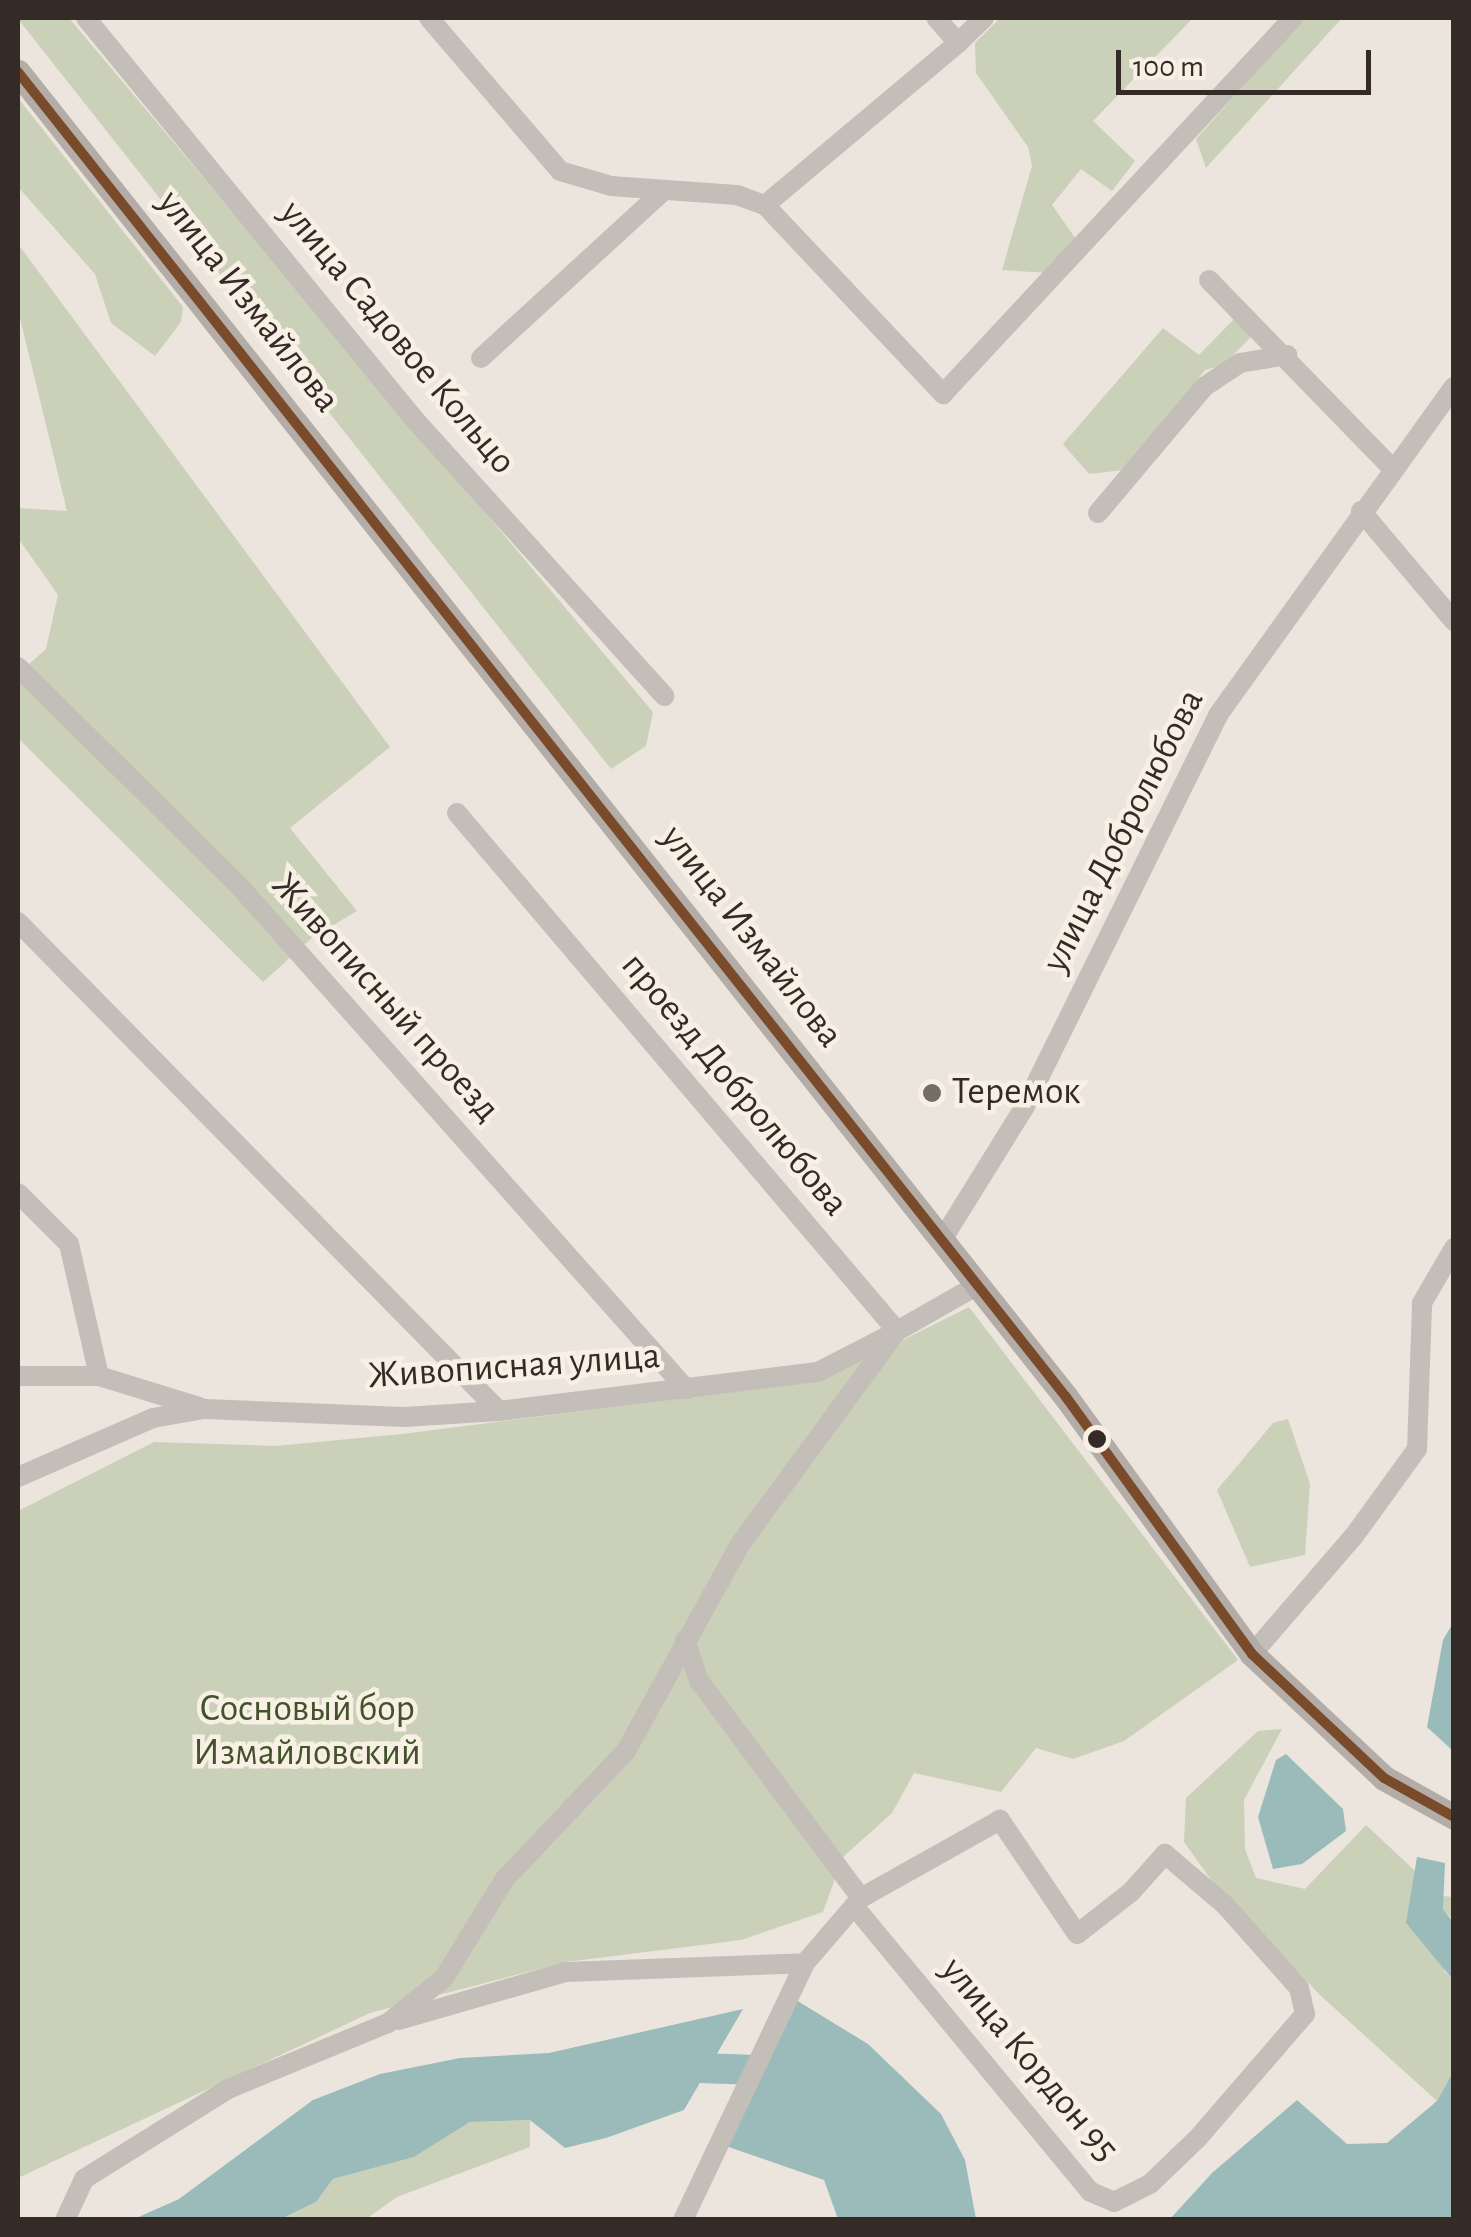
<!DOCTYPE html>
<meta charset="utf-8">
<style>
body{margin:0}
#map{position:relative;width:1471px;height:2237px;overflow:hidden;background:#ebe5de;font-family:"Alegreya Sans",sans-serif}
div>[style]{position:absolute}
.green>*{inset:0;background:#cbd0b9}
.water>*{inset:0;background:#9bbbbb}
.river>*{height:30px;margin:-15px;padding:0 15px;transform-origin:15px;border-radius:15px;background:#9bbbbb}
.minor>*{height:20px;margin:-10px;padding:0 10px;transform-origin:10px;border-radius:10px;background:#c4beb8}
.major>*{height:25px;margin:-12.5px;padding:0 12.5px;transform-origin:12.5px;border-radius:12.5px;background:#b3aca7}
.bus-1>*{height:10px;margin:-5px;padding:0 5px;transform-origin:5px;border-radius:5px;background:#7a4b2a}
.dots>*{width:28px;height:28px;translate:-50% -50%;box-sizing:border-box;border:5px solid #f8f0e5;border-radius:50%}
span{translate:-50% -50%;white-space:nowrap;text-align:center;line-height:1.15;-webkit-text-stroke:9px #f8f0e5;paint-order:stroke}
.street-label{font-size:38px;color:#342b27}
.poi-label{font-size:38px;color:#342b27}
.left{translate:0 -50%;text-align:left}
.park-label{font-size:38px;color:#42522b}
.frame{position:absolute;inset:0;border:20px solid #342b27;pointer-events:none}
.scale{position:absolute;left:1116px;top:50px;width:255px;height:45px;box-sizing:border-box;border:5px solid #342b27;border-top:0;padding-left:12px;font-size:30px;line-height:35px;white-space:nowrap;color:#342b27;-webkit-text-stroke:8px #f8f0e5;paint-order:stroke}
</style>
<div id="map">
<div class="green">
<i style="clip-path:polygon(69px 18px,653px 712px,646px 746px,611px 769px,18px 19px)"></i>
<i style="clip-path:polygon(1000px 18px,1193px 18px,1093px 121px,1135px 161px,1112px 191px,1081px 169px,1052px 205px,1078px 242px,1050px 273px,1002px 270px,1032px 166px,1028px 147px,976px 73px,975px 43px)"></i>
<i style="clip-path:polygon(1304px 18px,1342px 18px,1206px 168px,1196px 139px)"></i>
<i style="clip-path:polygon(18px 98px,183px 307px,181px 322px,155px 356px,111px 323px,95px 274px,18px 187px)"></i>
<i style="clip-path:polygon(18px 244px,390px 747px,290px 828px,357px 911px,313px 937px,263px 982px,18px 738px,18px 674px,46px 649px,58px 595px,18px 538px,18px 508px,67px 511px,18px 310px)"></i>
<i style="clip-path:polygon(1235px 318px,1254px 334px,1223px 365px,1205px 370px,1124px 470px,1089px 474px,1063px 444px,1163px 328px,1199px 355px)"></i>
<i style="clip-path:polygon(969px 1307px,1238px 1660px,1124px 1741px,1073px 1759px,1036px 1748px,1001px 1792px,914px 1773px,892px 1813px,843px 1857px,823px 1912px,741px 1940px,566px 1962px,370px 2013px,18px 2178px,18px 1511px,154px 1442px,275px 1446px,402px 1434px,823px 1380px)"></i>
<i style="clip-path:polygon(1288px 1419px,1310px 1484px,1305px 1555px,1250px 1567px,1217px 1490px,1273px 1423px)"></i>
<i style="clip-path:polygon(1282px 1729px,1244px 1800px,1245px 1849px,1256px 1878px,1305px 1889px,1366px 1825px,1442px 1896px,1453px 1897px,1453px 1920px,1443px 1909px,1444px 1971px,1453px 1980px,1453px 2072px,1437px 2101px,1321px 1996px,1214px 1884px,1184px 1842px,1186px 1798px,1258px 1731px)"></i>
<i style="clip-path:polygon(530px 2120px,530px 2147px,397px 2197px,366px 2219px,282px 2220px,316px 2202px,333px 2179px,414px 2157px,470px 2122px)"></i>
</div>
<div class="water">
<i style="clip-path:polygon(1453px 1623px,1453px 1751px,1427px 1727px,1443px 1640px)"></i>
<i style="clip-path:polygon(1286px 1754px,1343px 1809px,1346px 1831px,1302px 1864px,1273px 1869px,1258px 1817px,1276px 1760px)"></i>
<i style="clip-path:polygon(1417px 1857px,1445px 1863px,1443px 1909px,1453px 1922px,1453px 1980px,1406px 1923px)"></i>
<i style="clip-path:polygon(791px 1997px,868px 2044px,941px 2114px,965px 2160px,976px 2219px,838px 2219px,824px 2180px,720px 2144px)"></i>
<i style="clip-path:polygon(743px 2009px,684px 2110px,606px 2138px,565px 2148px,530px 2120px,470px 2122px,414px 2157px,333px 2179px,316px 2202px,282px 2219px,134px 2219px,179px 2199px,313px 2100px,380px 2074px,460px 2058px,549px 2053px)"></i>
<i style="clip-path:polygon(1453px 2072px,1453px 2219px,1170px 2219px,1212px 2173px,1297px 2100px,1347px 2144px,1387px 2143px,1437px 2101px)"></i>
</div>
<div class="river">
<i style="left:671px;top:2067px;width:114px;rotate:2deg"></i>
</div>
<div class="minor">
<i style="left:86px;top:18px;width:519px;rotate:50.7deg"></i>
<i style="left:415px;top:420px;width:372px;rotate:47.9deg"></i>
<i style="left:429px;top:18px;width:201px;rotate:49.4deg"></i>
<i style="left:560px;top:171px;width:53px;rotate:16.4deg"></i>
<i style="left:611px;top:186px;width:126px;rotate:4.1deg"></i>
<i style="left:737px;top:195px;width:30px;rotate:20deg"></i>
<i style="left:765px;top:205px;width:260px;rotate:46.7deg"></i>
<i style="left:943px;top:394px;width:514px;rotate:-47.05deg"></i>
<i style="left:958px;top:43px;width:36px;rotate:-44deg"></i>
<i style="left:765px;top:205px;width:252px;rotate:-40deg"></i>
<i style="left:958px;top:43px;width:33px;rotate:-131deg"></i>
<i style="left:1209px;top:280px;width:262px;rotate:45.8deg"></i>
<i style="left:481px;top:358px;width:244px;rotate:-42.5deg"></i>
<i style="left:1361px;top:511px;width:144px;rotate:49.8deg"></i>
<i style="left:1098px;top:513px;width:165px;rotate:-49.9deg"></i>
<i style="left:1204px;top:387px;width:43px;rotate:-33.7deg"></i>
<i style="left:1240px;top:363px;width:48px;rotate:-9.7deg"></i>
<i style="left:18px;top:667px;width:315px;rotate:44.7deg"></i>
<i style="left:242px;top:889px;width:669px;rotate:48.39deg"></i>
<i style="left:457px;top:813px;width:680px;rotate:49.65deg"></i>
<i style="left:897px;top:1331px;width:93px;rotate:-29.6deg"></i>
<i style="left:18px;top:922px;width:686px;rotate:45.47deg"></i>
<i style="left:18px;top:1193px;width:72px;rotate:45deg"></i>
<i style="left:69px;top:1244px;width:135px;rotate:77.2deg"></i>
<i style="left:99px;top:1376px;width:105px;rotate:17.2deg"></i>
<i style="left:942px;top:1240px;width:155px;rotate:-58.2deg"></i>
<i style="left:1024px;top:1108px;width:438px;rotate:-63.7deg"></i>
<i style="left:1218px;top:715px;width:404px;rotate:-54.3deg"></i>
<i style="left:18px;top:1376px;width:81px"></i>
<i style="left:18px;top:1477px;width:147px;rotate:-23.6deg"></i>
<i style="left:153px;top:1418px;width:52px;rotate:-10deg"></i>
<i style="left:204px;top:1409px;width:200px;rotate:2.3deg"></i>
<i style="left:404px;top:1417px;width:95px;rotate:-3.6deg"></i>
<i style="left:499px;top:1411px;width:321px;rotate:-7deg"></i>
<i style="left:818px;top:1372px;width:81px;rotate:-27.2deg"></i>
<i style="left:1252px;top:1654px;width:156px;rotate:-49.2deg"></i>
<i style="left:1354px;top:1536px;width:107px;rotate:-54.1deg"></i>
<i style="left:1417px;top:1449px;width:146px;rotate:-88deg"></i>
<i style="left:1422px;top:1303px;width:64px;rotate:-59.8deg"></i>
<i style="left:854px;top:1906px;width:371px;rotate:50.4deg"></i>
<i style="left:1091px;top:2192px;width:25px;rotate:23deg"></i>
<i style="left:1114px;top:2202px;width:40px;rotate:-26.6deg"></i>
<i style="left:1150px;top:2184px;width:66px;rotate:-43.8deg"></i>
<i style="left:1198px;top:2138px;width:164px;rotate:-49.2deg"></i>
<i style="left:1305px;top:2014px;width:27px;rotate:-103deg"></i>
<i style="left:1299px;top:1988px;width:111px;rotate:-131.7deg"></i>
<i style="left:1225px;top:1905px;width:79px;rotate:-139.6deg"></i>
<i style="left:1165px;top:1854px;width:51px;rotate:131.8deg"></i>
<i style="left:1131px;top:1892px;width:68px;rotate:142.1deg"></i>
<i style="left:1077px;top:1934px;width:138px;rotate:-124deg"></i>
<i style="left:1000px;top:1820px;width:159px;rotate:150.7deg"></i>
<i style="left:399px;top:2020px;width:173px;rotate:-16.1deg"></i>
<i style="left:565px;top:1972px;width:240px;rotate:-2.1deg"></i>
<i style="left:65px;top:2220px;width:45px;rotate:-65.1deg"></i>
<i style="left:84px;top:2179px;width:170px;rotate:-32deg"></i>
<i style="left:228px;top:2089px;width:173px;rotate:-22.4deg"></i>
<i style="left:388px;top:2023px;width:72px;rotate:-38.8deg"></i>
<i style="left:444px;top:1978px;width:115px;rotate:-58.5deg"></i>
<i style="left:504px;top:1880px;width:178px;rotate:-46.6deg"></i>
<i style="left:626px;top:1751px;width:238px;rotate:-61.1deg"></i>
<i style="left:741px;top:1543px;width:263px;rotate:-53.7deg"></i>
<i style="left:683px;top:2220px;width:284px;rotate:-64.6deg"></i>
<i style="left:805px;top:1963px;width:86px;rotate:-49.3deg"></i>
<i style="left:861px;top:1898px;width:271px;rotate:-126.7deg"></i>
<i style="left:699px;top:1681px;width:43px;rotate:-108.9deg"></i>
</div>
<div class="major">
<i style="left:18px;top:72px;width:1689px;rotate:51.66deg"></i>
<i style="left:1066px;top:1397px;width:317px;rotate:54.1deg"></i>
<i style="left:1252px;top:1654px;width:181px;rotate:43.2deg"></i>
<i style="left:1384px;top:1778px;width:80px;rotate:29.1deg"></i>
</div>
<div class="bus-1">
<i style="left:18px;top:72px;width:1689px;rotate:51.66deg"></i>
<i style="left:1066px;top:1397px;width:317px;rotate:54.1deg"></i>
<i style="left:1252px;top:1654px;width:181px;rotate:43.2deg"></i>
<i style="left:1384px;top:1778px;width:80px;rotate:29.1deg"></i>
</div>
<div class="dots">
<i style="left:932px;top:1093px;background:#746c67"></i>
<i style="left:1097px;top:1439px;background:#342b27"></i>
</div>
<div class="street-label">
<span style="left:248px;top:302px;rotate:52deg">улица Измайлова</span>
<span style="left:397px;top:338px;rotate:50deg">улица Садовое Кольцо</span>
<span style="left:1124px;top:831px;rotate:-63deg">улица Добролюбова</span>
<span style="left:751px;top:937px;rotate:52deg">улица Измайлова</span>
<span style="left:385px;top:998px;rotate:48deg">Живописный проезд</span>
<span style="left:734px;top:1085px;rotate:50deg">проезд Добролюбова</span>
<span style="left:514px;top:1367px;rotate:-4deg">Живописная улица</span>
<span style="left:1029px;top:2060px;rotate:50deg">улица Кордон 95</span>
</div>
<div class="poi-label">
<span class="left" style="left:952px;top:1093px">Теремок</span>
</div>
<div class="park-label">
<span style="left:307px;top:1732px">Сосновый бор<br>Измайловский</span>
</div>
<div class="frame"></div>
<div class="scale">100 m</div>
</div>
